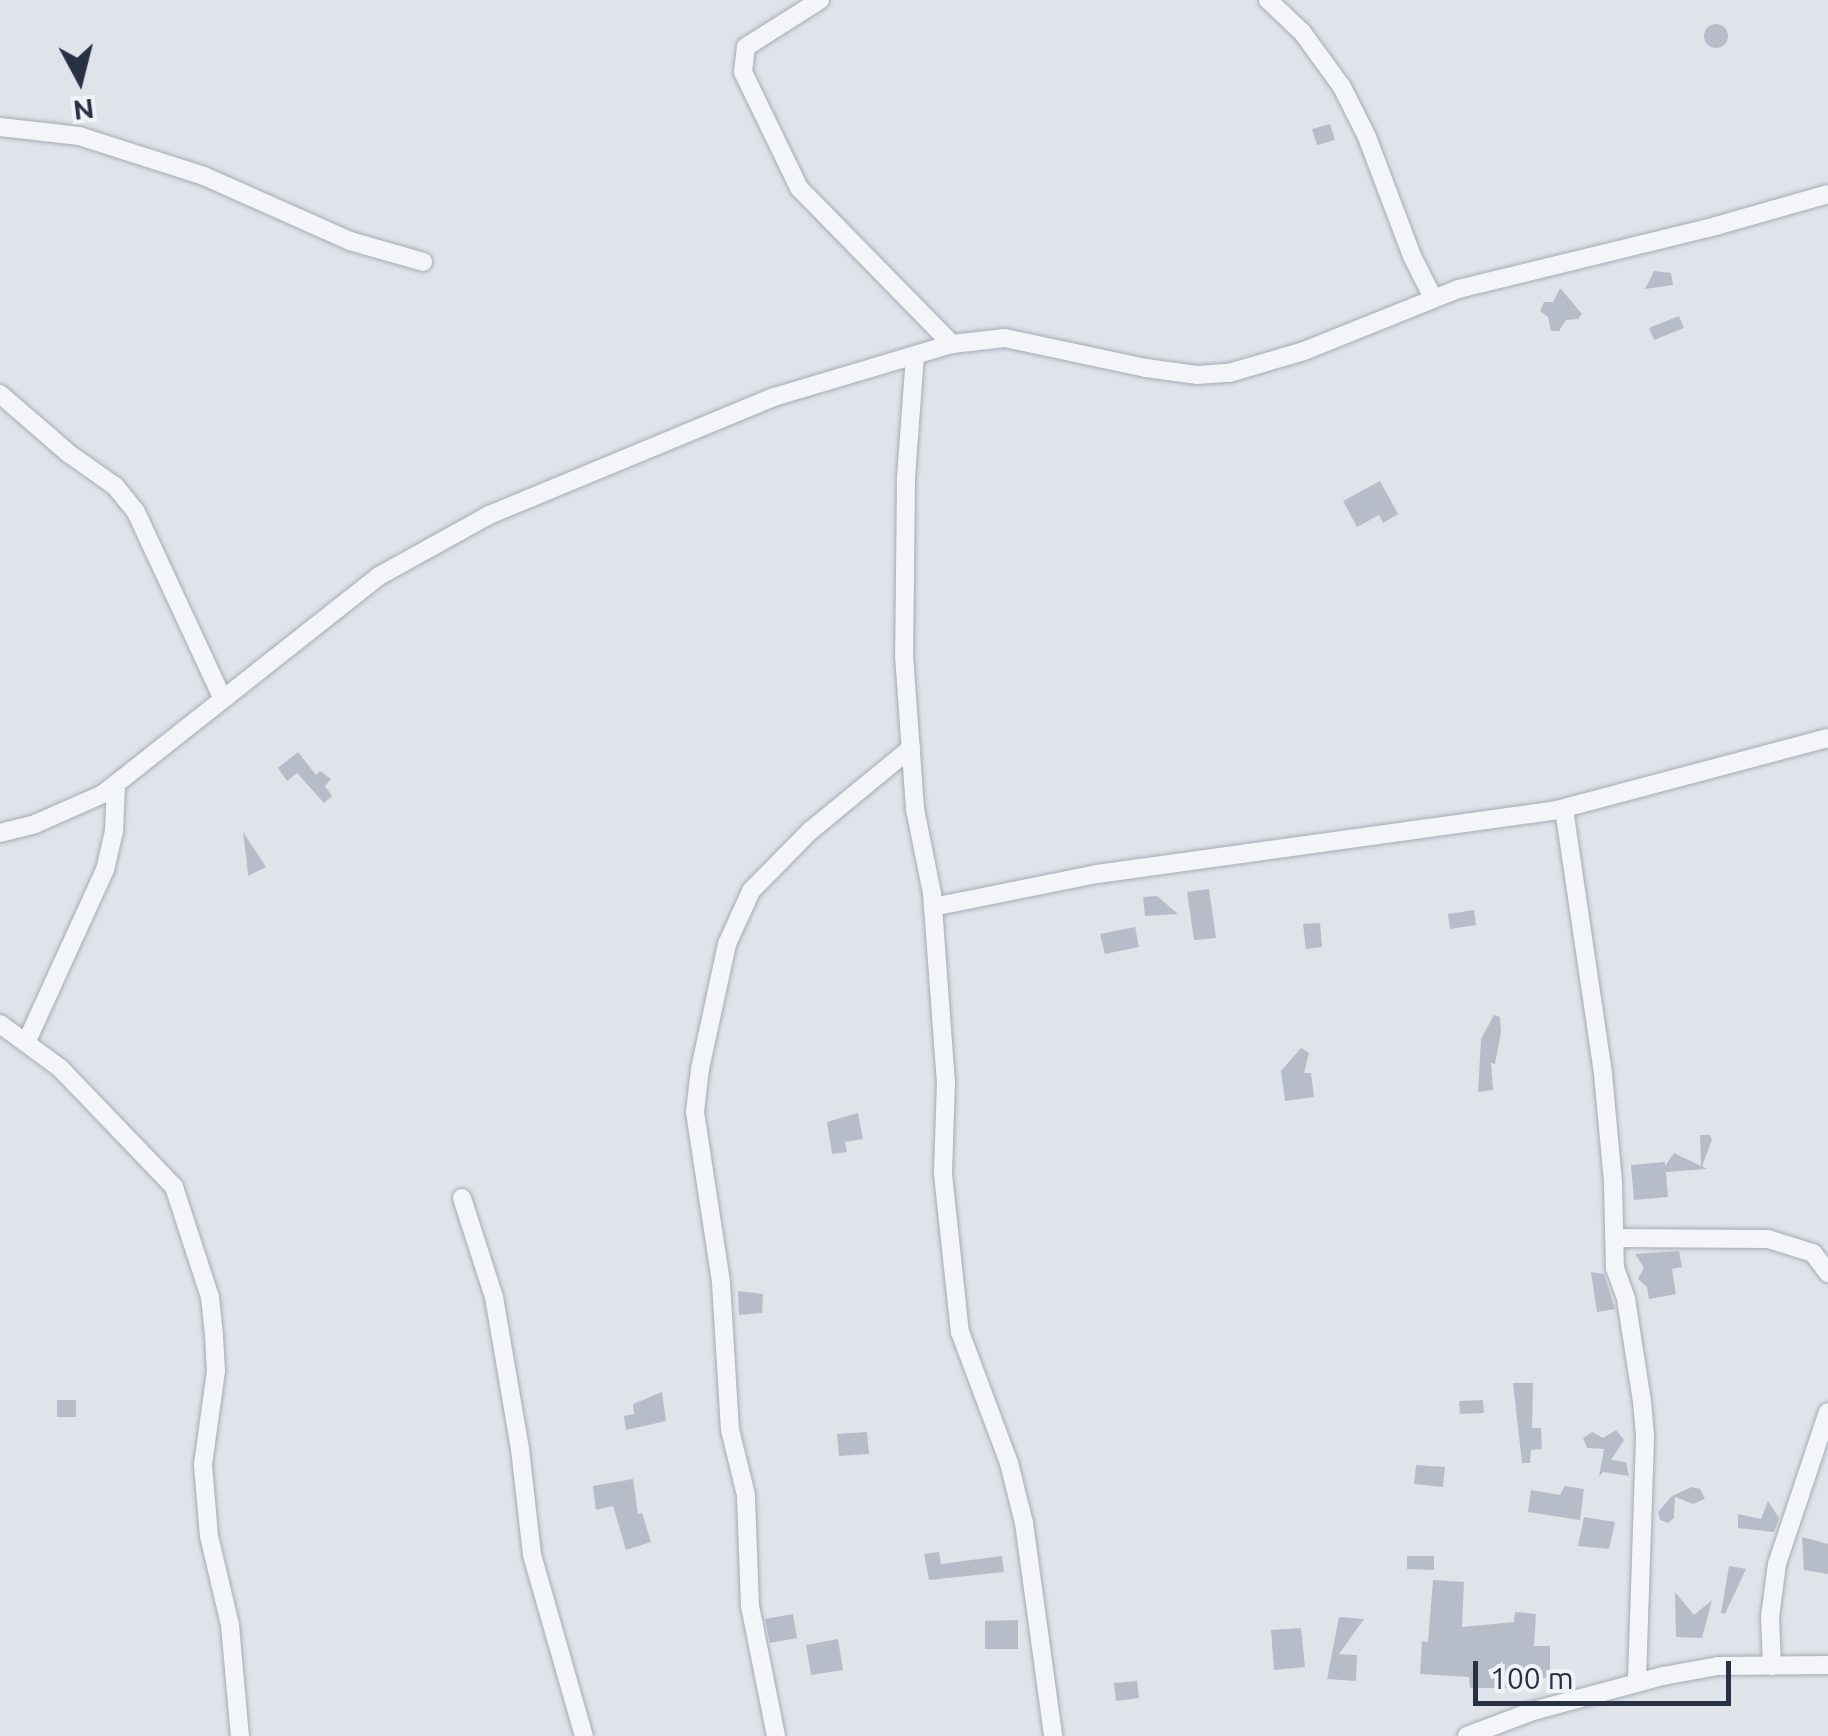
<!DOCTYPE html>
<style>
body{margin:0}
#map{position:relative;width:1828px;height:1736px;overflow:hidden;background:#e0e4ea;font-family:Ubuntu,sans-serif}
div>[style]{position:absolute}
.building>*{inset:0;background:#b6bdc8}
.round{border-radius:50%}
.roads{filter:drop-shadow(0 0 2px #a5abb5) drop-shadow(0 0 2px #a5abb5)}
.street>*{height:18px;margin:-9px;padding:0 9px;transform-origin:9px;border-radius:9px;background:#f3f5f8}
span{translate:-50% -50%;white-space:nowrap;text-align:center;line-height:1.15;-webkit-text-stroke:8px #eff3f7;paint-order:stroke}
.north{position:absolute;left:30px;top:30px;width:100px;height:100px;-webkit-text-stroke:8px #eff3f7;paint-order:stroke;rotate:173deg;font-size:28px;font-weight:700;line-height:40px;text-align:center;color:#273143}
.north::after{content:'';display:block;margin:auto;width:35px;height:45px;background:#273143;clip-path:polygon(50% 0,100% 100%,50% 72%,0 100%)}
.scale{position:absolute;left:1473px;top:1661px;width:258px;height:45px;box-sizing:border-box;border:5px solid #273143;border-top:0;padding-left:12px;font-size:30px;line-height:35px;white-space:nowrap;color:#273143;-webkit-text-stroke:8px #eff3f7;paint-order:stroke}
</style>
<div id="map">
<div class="building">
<i class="round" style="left:1704px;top:24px;width:24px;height:24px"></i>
<i style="clip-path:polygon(1330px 124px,1335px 140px,1317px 145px,1312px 129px)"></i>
<i style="clip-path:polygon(1654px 271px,1671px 273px,1673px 285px,1645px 289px)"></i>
<i style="clip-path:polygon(1560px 288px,1582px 314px,1578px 319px,1566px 320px,1559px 331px,1551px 331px,1548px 317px,1540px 311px,1544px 302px,1553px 302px)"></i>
<i style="clip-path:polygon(1679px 316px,1684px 328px,1654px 340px,1649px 328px)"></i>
<i style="clip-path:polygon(1380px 481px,1398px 514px,1383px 523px,1379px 515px,1357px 527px,1343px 501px)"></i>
<i style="clip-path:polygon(298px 752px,316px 775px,320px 771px,331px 779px,325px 786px,332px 796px,324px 803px,297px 773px,287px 781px,278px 768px)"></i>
<i style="clip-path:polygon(243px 832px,266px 867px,248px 876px,247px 864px)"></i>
<i style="clip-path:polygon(1209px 889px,1216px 938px,1194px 940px,1187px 892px)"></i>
<i style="clip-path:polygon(1157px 896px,1178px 914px,1145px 916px,1143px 897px)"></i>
<i style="clip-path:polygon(1474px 910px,1476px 925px,1450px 929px,1448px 914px)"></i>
<i style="clip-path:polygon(1320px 923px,1322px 947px,1306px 949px,1303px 924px)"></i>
<i style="clip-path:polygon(1135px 927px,1139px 947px,1105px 954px,1100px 934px)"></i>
<i style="clip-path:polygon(1494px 1015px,1500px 1017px,1501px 1032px,1495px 1064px,1491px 1063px,1493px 1090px,1478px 1092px,1481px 1039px)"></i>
<i style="clip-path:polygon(1301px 1048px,1309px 1053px,1304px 1073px,1311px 1073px,1314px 1097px,1285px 1101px,1281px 1071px)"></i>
<i style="clip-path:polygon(858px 1113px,863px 1139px,845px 1142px,847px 1152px,832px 1154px,827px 1122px)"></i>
<i style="clip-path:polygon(1700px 1135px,1710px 1135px,1712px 1140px,1702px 1166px,1707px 1169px,1666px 1172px,1668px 1197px,1634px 1200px,1631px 1165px,1665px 1162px,1665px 1166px,1674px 1153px,1701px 1166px)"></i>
<i style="clip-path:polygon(1679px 1251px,1682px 1267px,1672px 1269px,1676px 1294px,1649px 1299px,1647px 1287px,1638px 1279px,1644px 1268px,1635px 1254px)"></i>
<i style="clip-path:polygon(1591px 1272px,1604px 1274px,1615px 1309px,1597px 1312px)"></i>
<i style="clip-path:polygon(738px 1291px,763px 1294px,762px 1313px,739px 1315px)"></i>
<i style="clip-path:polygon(1513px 1383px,1533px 1383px,1532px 1428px,1541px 1428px,1542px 1449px,1531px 1450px,1530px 1463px,1522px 1463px)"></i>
<i style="clip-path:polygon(662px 1392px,666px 1421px,626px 1430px,624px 1416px,634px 1414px,633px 1404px)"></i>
<i style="clip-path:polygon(57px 1400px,76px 1400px,76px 1417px,57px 1417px)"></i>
<i style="clip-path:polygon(1483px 1400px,1484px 1413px,1460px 1414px,1459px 1401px)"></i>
<i style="clip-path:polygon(1616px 1430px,1624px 1440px,1611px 1460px,1626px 1462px,1629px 1476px,1603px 1472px,1599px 1477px,1604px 1449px,1587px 1448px,1583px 1438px,1592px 1432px,1603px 1438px)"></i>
<i style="clip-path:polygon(867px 1432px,869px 1454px,839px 1456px,837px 1434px)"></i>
<i style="clip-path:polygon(1416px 1465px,1445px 1467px,1443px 1487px,1414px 1484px)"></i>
<i style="clip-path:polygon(633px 1479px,638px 1514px,642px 1513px,651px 1542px,626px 1550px,613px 1506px,596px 1510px,593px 1486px)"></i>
<i style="clip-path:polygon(1565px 1486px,1584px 1489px,1580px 1520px,1528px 1512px,1531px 1490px,1560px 1495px)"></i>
<i style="clip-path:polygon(1692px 1487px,1700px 1489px,1705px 1499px,1693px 1504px,1675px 1497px,1674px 1518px,1668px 1523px,1660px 1520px,1658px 1512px,1672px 1496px)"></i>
<i style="clip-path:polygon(1768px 1501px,1779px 1518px,1774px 1532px,1738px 1528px,1738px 1514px,1761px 1519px)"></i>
<i style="clip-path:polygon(1584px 1517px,1615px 1522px,1609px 1549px,1578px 1546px)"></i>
<i style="clip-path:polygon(1802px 1537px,1828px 1544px,1828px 1574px,1804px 1570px)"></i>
<i style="clip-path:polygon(939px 1552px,941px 1564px,1002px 1556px,1004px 1572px,929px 1580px,924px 1554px)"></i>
<i style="clip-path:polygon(1407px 1556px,1434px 1556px,1434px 1570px,1407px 1569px)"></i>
<i style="clip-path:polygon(1729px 1566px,1746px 1569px,1725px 1614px,1721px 1613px)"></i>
<i style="clip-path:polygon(1433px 1580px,1464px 1582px,1462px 1627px,1514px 1622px,1515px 1612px,1536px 1614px,1534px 1646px,1550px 1646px,1550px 1678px,1511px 1678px,1511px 1688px,1470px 1688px,1469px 1677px,1420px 1674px,1422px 1641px,1428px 1642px)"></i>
<i style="clip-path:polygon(1675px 1592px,1694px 1615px,1712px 1600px,1702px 1638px,1676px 1637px)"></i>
<i style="clip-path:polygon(793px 1614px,797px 1638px,770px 1643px,765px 1619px)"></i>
<i style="clip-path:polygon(1339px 1617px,1364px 1619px,1339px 1654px,1357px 1655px,1356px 1681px,1327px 1679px)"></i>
<i style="clip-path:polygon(1018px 1620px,1018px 1649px,985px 1649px,985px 1621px)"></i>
<i style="clip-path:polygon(1301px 1628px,1305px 1667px,1274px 1670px,1271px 1630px)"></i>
<i style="clip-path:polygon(838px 1639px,843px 1670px,811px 1675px,806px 1645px)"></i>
<i style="clip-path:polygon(1137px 1681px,1139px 1698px,1116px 1701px,1114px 1683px)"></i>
</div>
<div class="roads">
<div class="street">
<i style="left:820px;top:0;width:88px;rotate:147.6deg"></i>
<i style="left:746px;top:47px;width:25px;rotate:97deg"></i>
<i style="left:743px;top:72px;width:129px;rotate:64.2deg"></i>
<i style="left:799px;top:188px;width:219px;rotate:45.6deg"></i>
<i style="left:1268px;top:0;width:47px;rotate:43.3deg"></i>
<i style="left:1302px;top:32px;width:68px;rotate:54deg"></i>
<i style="left:1342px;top:87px;width:56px;rotate:63.4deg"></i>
<i style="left:1367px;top:137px;width:127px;rotate:69.3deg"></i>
<i style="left:1412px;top:256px;width:47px;rotate:63.4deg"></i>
<i style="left:0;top:127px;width:80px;rotate:6.5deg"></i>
<i style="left:79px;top:136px;width:131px;rotate:17.7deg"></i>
<i style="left:204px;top:176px;width:160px;rotate:24deg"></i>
<i style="left:350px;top:241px;width:76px;rotate:16deg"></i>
<i style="left:915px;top:355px;width:123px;rotate:94.2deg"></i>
<i style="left:906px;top:478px;width:177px;rotate:90.6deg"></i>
<i style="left:904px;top:655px;width:154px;rotate:85.9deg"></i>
<i style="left:915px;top:809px;width:86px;rotate:78.6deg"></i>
<i style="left:932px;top:893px;width:190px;rotate:85.8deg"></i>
<i style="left:946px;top:1082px;width:92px;rotate:91.9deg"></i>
<i style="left:943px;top:1174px;width:159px;rotate:83.9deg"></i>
<i style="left:960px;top:1332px;width:140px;rotate:69.5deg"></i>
<i style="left:1009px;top:1463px;width:62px;rotate:76deg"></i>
<i style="left:1024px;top:1523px;width:215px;rotate:82.2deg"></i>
<i style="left:0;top:394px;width:90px;rotate:40.9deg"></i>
<i style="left:68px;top:453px;width:57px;rotate:35.1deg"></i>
<i style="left:115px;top:486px;width:33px;rotate:51deg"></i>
<i style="left:136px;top:512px;width:206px;rotate:65.1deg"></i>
<i style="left:1564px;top:809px;width:268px;rotate:81.6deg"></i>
<i style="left:1603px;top:1074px;width:108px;rotate:84.7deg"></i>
<i style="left:1613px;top:1182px;width:86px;rotate:88.7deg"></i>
<i style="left:1615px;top:1268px;width:33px;rotate:70deg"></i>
<i style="left:1626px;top:1299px;width:103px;rotate:81.1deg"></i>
<i style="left:1642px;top:1401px;width:37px;rotate:85deg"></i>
<i style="left:1645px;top:1438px;width:244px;rotate:91.9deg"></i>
<i style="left:0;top:833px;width:36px;rotate:-14deg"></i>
<i style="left:35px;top:824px;width:74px;rotate:-23.8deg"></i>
<i style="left:103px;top:794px;width:352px;rotate:-38.3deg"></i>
<i style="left:379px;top:576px;width:126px;rotate:-29deg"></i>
<i style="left:489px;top:515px;width:308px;rotate:-22.5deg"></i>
<i style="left:774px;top:397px;width:186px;rotate:-16.6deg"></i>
<i style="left:952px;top:344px;width:53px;rotate:-6.5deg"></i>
<i style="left:1005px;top:338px;width:144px;rotate:12deg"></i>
<i style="left:1146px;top:368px;width:51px;rotate:7.8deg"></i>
<i style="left:1197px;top:375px;width:32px;rotate:-4deg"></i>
<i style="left:1229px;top:373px;width:78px;rotate:-16.3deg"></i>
<i style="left:1304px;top:351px;width:166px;rotate:-21.9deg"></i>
<i style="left:1458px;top:289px;width:266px;rotate:-13.7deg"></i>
<i style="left:1716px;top:226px;width:116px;rotate:-15.9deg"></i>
<i style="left:933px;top:907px;width:167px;rotate:-11.4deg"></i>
<i style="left:1097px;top:874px;width:464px;rotate:-7.9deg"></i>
<i style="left:1557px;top:810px;width:280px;rotate:-14.9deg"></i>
<i style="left:0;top:1024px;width:74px;rotate:36.3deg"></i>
<i style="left:60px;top:1068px;width:165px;rotate:46.2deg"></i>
<i style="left:174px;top:1187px;width:116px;rotate:71.9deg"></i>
<i style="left:210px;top:1297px;width:38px;rotate:84deg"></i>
<i style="left:214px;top:1335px;width:36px;rotate:87deg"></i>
<i style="left:216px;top:1371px;width:95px;rotate:97.9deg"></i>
<i style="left:203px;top:1465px;width:71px;rotate:85.2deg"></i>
<i style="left:209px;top:1536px;width:91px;rotate:76.7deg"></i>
<i style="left:230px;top:1625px;width:111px;rotate:84.9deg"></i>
<i style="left:26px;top:1043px;width:190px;rotate:-65.5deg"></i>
<i style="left:105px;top:870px;width:39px;rotate:-77deg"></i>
<i style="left:114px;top:832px;width:48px;rotate:-87.6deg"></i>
<i style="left:462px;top:1198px;width:104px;rotate:72.1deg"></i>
<i style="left:494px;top:1297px;width:154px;rotate:80.3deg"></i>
<i style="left:520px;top:1449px;width:107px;rotate:83.5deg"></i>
<i style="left:532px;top:1555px;width:188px;rotate:74deg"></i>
<i style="left:1614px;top:1238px;width:154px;rotate:0.4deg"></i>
<i style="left:1768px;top:1239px;width:47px;rotate:17.3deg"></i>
<i style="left:1813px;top:1253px;width:25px;rotate:53deg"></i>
<i style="left:1772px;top:1666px;width:49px;rotate:-92.3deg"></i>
<i style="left:1770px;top:1617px;width:53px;rotate:-82.5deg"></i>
<i style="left:1777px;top:1564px;width:160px;rotate:-71.5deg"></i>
<i style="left:776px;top:1736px;width:133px;rotate:-101.3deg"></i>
<i style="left:750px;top:1606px;width:111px;rotate:-92.1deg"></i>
<i style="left:746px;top:1495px;width:67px;rotate:-103.8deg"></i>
<i style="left:730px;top:1430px;width:148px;rotate:-93.5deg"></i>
<i style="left:721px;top:1282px;width:172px;rotate:-98.7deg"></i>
<i style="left:695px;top:1112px;width:43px;rotate:-83.4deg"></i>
<i style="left:700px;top:1069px;width:128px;rotate:-77.8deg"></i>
<i style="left:727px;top:944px;width:58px;rotate:-65.6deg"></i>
<i style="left:751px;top:891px;width:84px;rotate:-45.5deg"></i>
<i style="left:810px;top:831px;width:131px;rotate:-39.4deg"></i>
<i style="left:1467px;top:1736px;width:71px;rotate:-20.7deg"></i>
<i style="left:1533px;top:1711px;width:135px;rotate:-15.1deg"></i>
<i style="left:1663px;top:1676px;width:56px;rotate:-10.3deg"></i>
<i style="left:1718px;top:1666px;width:110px;rotate:-0.5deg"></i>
</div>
</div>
<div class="north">N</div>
<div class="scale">100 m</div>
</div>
